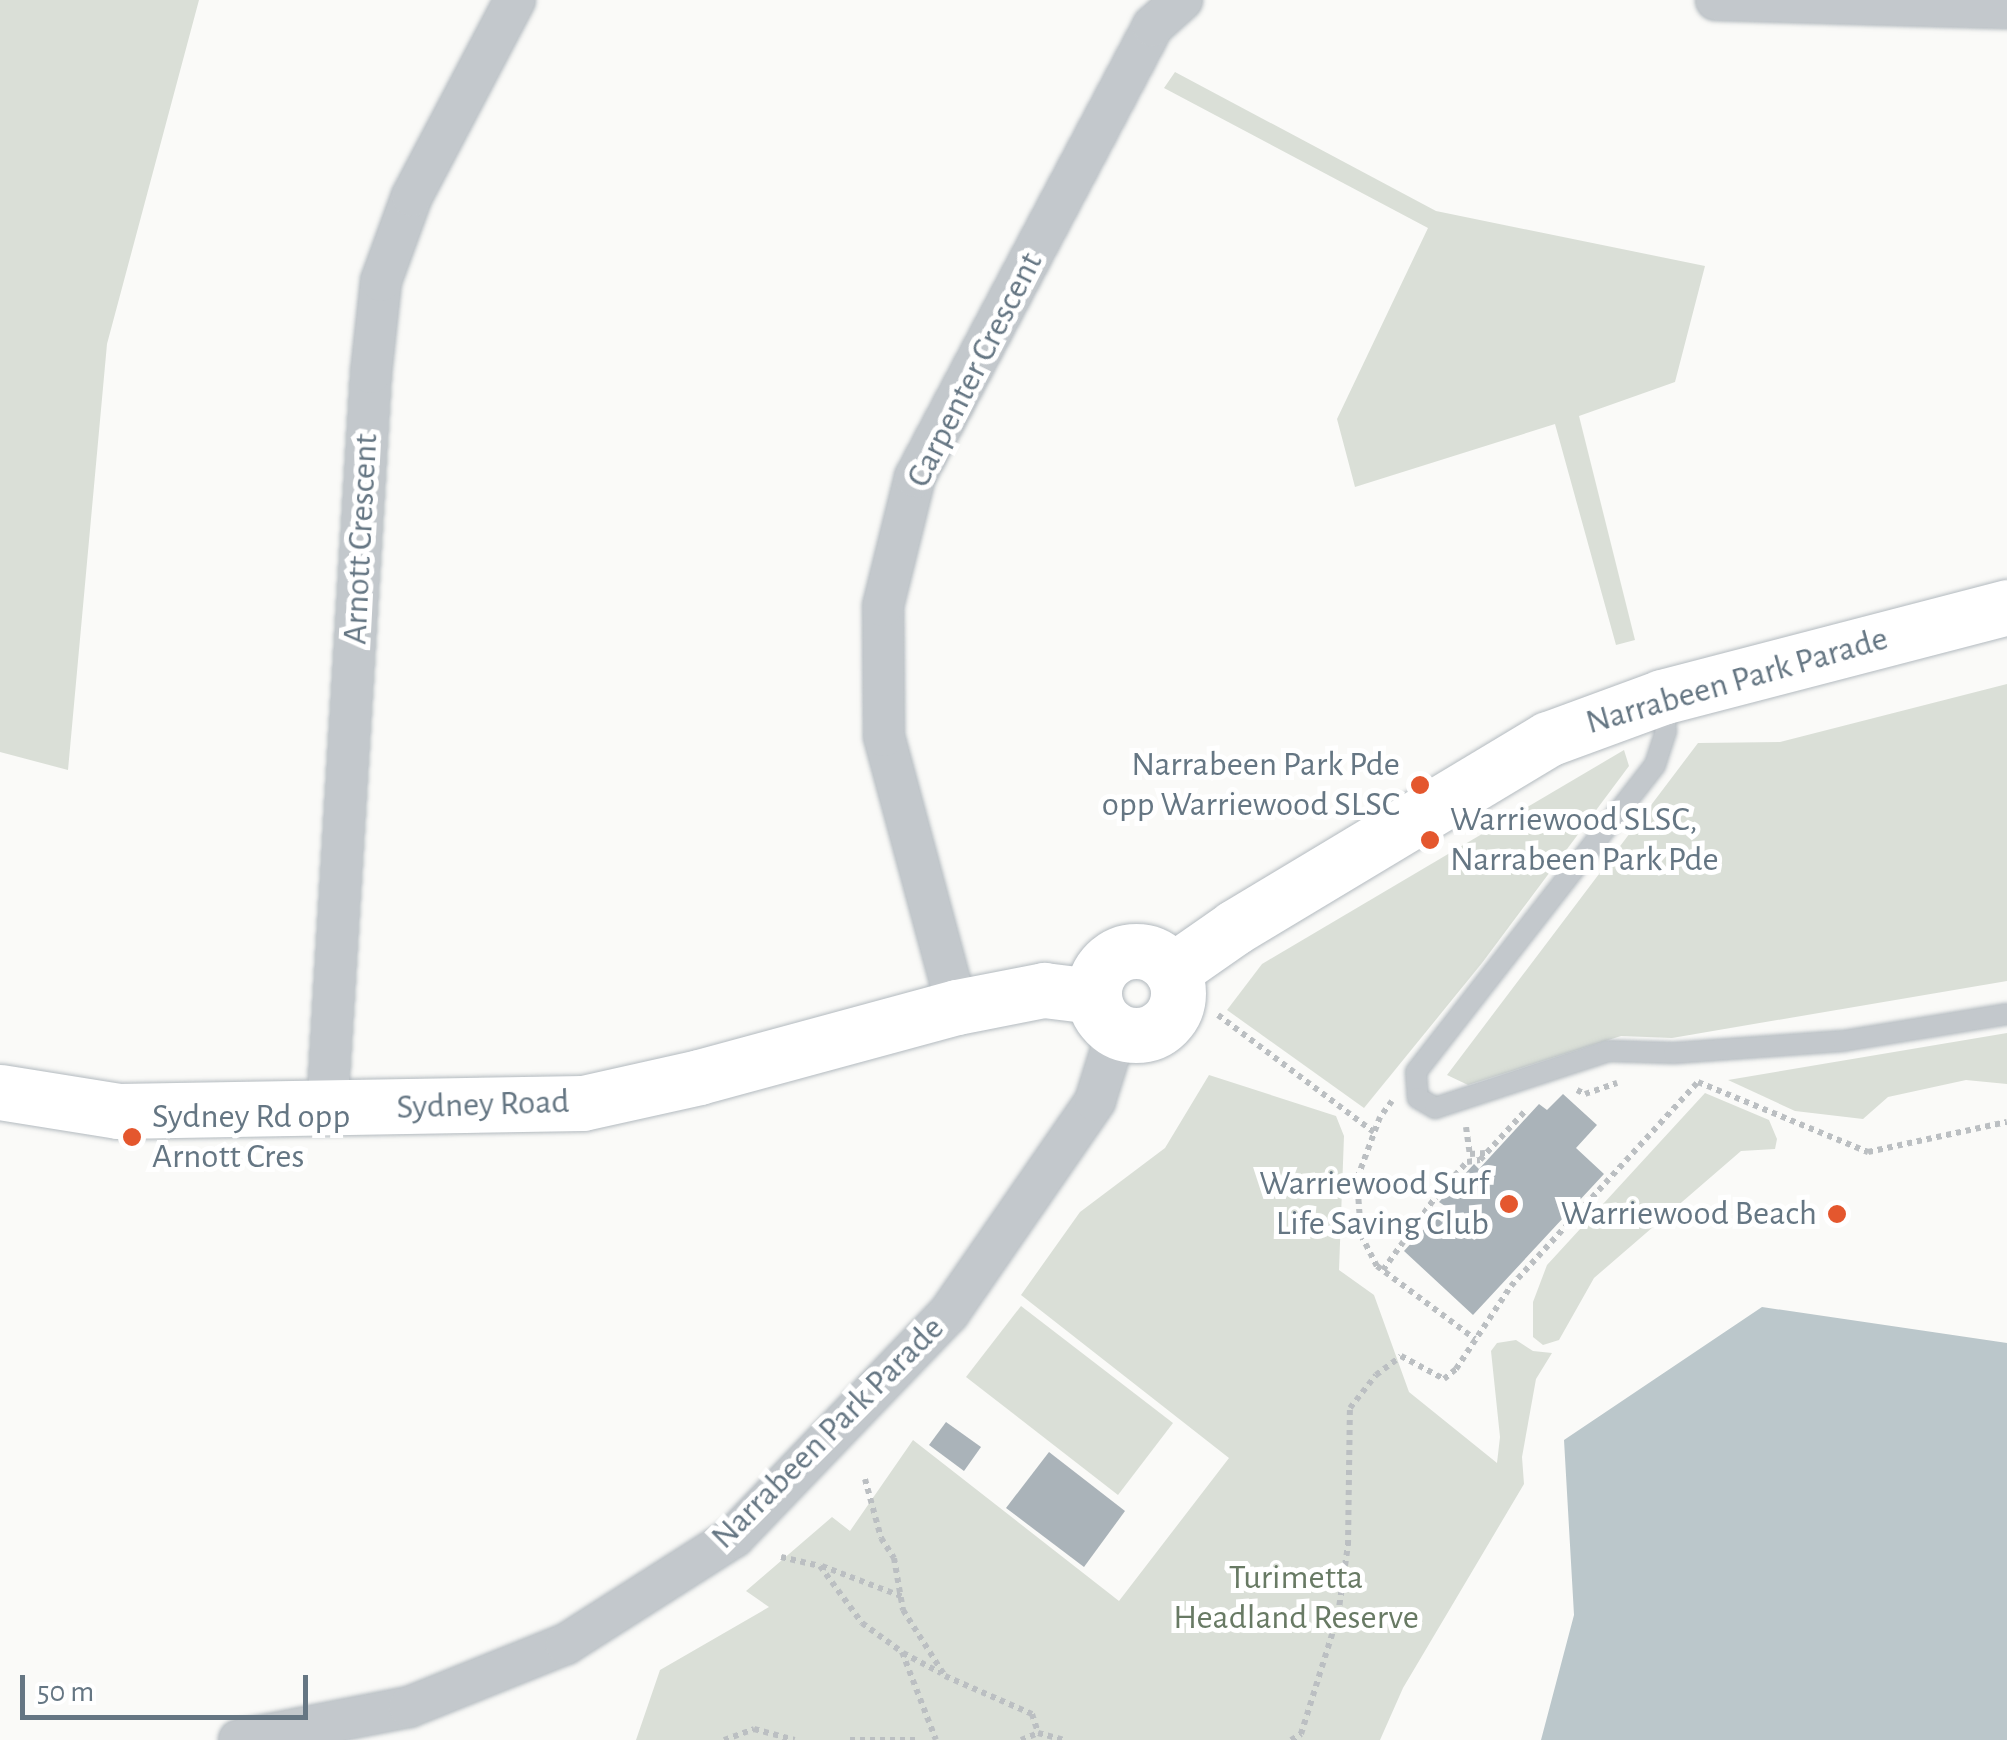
<!DOCTYPE html>
<style>
body{margin:0}
#map{position:relative;width:2007px;height:1740px;overflow:hidden;background:#fafaf8;font-family:"Alegreya Sans",sans-serif}
div>[style]{position:absolute}
.green>*{inset:0;background:#dadfd7}
.water>*{inset:0;background:#bbc7cb}
.building>*{inset:0;background:#aab3b9}
.path>*{height:6px;margin-top:-3px;transform-origin:0;background:repeating-linear-gradient(90deg,#bbbfc2 0 5px,transparent 0 10px)}
.roads{filter:drop-shadow(0 0 2px #b3babf) drop-shadow(0 0 2px #b3babf)}
.lane>*{height:20px;margin:-10px;padding:0 10px;transform-origin:10px;border-radius:10px;background:#c3c8cc}
.street>*{height:40px;margin:-20px;padding:0 20px;transform-origin:20px;border-radius:20px;background:#c3c8cc}
.secondary>*{height:55px;margin:-27.5px;padding:0 27.5px;transform-origin:27.5px;border-radius:27.5px;background:#fff}
.secondary>.ring{margin:-27.5px;padding:0;box-sizing:content-box;background:none;border:55px solid #fff;border-radius:50%}
.dots>*{width:28px;height:28px;translate:-50% -50%;box-sizing:border-box;border:5px solid #fff;border-radius:50%}
span{translate:-50% -50%;white-space:nowrap;text-align:center;line-height:1.15;-webkit-text-stroke:10px #fff;paint-order:stroke}
.street-label{font-size:35px;color:#657683}
.poi-label{font-size:35px;color:#657683}
.right{translate:-100% -50%;text-align:right}
.left{translate:0 -50%;text-align:left}
.park-label{font-size:35px;color:#687a64}
.scale{position:absolute;left:20px;top:1675px;width:288px;height:45px;box-sizing:border-box;border:5px solid #657683;border-top:0;padding-left:12px;font-size:30px;line-height:35px;white-space:nowrap;color:#657683;-webkit-text-stroke:8px #fff;paint-order:stroke}
</style>
<div id="map">
<div class="green">
<i style="clip-path:polygon(0 0,199px 0,107px 344px,68px 770px,0 752px)"></i>
<i style="clip-path:polygon(1175px 72px,1436px 211px,1705px 266px,1675px 382px,1579px 416px,1635px 640px,1616px 645px,1555px 424px,1355px 487px,1337px 419px,1428px 228px,1164px 88px)"></i>
<i style="clip-path:polygon(2007px 684px,2007px 981px,1672px 1038px,1621px 1036px,1468px 1085px,1447px 1075px,1698px 743px,1780px 742px)"></i>
<i style="clip-path:polygon(1624px 750px,1629px 766px,1482px 963px,1364px 1108px,1227px 1010px,1262px 964px)"></i>
<i style="clip-path:polygon(2007px 1033px,2007px 1084px,1966px 1080px,1888px 1097px,1863px 1119px,1795px 1111px,1728px 1080px)"></i>
<i style="clip-path:polygon(1209px 1075px,1336px 1116px,1344px 1136px,1339px 1270px,1374px 1295px,1409px 1392px,1497px 1463px,1500px 1437px,1491px 1351px,1497px 1343px,1516px 1340px,1533px 1351px,1552px 1353px,1536px 1379px,1522px 1457px,1524px 1484px,1403px 1688px,1380px 1740px,636px 1740px,660px 1670px,769px 1607px,746px 1591px,832px 1517px,850px 1531px,913px 1440px,1119px 1601px,1229px 1458px,1021px 1295px,1080px 1212px,1165px 1148px)"></i>
<i style="clip-path:polygon(1705px 1093px,1769px 1120px,1777px 1139px,1775px 1149px,1741px 1151px,1594px 1278px,1559px 1340px,1543px 1345px,1533px 1337px,1533px 1302px,1547px 1265px)"></i>
<i style="clip-path:polygon(1021px 1306px,1173px 1423px,1118px 1495px,966px 1377px)"></i>
</div>
<div class="water">
<i style="clip-path:polygon(1762px 1307px,2007px 1343px,2007px 1740px,1541px 1740px,1574px 1615px,1564px 1440px)"></i>
</div>
<div class="building">
<i style="clip-path:polygon(1563px 1094px,1597px 1125px,1576px 1148px,1604px 1174px,1473px 1315px,1404px 1251px,1445px 1206px,1439px 1202px,1474px 1164px,1479px 1169px,1539px 1104px,1547px 1110px)"></i>
<i style="clip-path:polygon(946px 1422px,981px 1447px,964px 1471px,929px 1445px)"></i>
<i style="clip-path:polygon(1049px 1452px,1125px 1511px,1084px 1567px,1006px 1508px)"></i>
</div>
<div class="path">
<i style="left:1218px;top:1015px;width:195px;rotate:36.9deg"></i>
<i style="left:1577px;top:1090px;width:9px;rotate:27deg"></i>
<i style="left:1585px;top:1094px;width:34px;rotate:-19deg"></i>
<i style="left:1392px;top:1101px;width:20px;rotate:127deg"></i>
<i style="left:1380px;top:1117px;width:66px;rotate:110.4deg"></i>
<i style="left:1357px;top:1179px;width:56px;rotate:85.9deg"></i>
<i style="left:1361px;top:1235px;width:35px;rotate:63deg"></i>
<i style="left:1377px;top:1266px;width:122px;rotate:36.7deg"></i>
<i style="left:1466px;top:1127px;width:27px;rotate:82deg"></i>
<i style="left:1470px;top:1154px;width:15px;rotate:-4deg"></i>
<i style="left:1383px;top:1270px;width:89px;rotate:-54.2deg"></i>
<i style="left:1435px;top:1198px;width:48px;rotate:-48.4deg"></i>
<i style="left:1467px;top:1162px;width:13px;rotate:-9deg"></i>
<i style="left:1480px;top:1160px;width:67px;rotate:-47.4deg"></i>
<i style="left:865px;top:1479px;width:61px;rotate:74.8deg"></i>
<i style="left:881px;top:1538px;width:24px;rotate:57deg"></i>
<i style="left:894px;top:1558px;width:53px;rotate:80.2deg"></i>
<i style="left:903px;top:1610px;width:78px;rotate:57.5deg"></i>
<i style="left:945px;top:1676px;width:95px;rotate:23.6deg"></i>
<i style="left:1032px;top:1714px;width:20px;rotate:72deg"></i>
<i style="left:781px;top:1557px;width:40px;rotate:13deg"></i>
<i style="left:820px;top:1566px;width:71px;rotate:53.6deg"></i>
<i style="left:862px;top:1623px;width:49px;rotate:35.9deg"></i>
<i style="left:902px;top:1652px;width:94px;rotate:68.9deg"></i>
<i style="left:822px;top:1566px;width:85px;rotate:20.8deg"></i>
<i style="left:903px;top:1653px;width:43px;rotate:27.8deg"></i>
<i style="left:724px;top:1740px;width:32px;rotate:-20deg"></i>
<i style="left:754px;top:1729px;width:42px;rotate:15deg"></i>
<i style="left:850px;top:1740px;width:68px"></i>
<i style="left:1021px;top:1740px;width:18px;rotate:-22deg"></i>
<i style="left:1038px;top:1733px;width:28px;rotate:15deg"></i>
<i style="left:1291px;top:1740px;width:12px;rotate:-31deg"></i>
<i style="left:1301px;top:1734px;width:125px;rotate:-72.7deg"></i>
<i style="left:1338px;top:1615px;width:71px;rotate:-81.9deg"></i>
<i style="left:1348px;top:1545px;width:137px;rotate:-89.2deg"></i>
<i style="left:1350px;top:1408px;width:42px;rotate:-51.8deg"></i>
<i style="left:1376px;top:1375px;width:31px;rotate:-37deg"></i>
<i style="left:1401px;top:1356px;width:49px;rotate:28.1deg"></i>
<i style="left:1444px;top:1379px;width:16px;rotate:-40deg"></i>
<i style="left:1456px;top:1369px;width:100px;rotate:-56.5deg"></i>
<i style="left:1511px;top:1286px;width:277px;rotate:-47.5deg"></i>
<i style="left:1698px;top:1082px;width:184px;rotate:22.4deg"></i>
<i style="left:1868px;top:1152px;width:142px;rotate:-12.2deg"></i>
</div>
<div class="roads">
<div class="lane">
<i style="left:1662px;top:699px;width:32px;rotate:83deg"></i>
<i style="left:1666px;top:731px;width:36px;rotate:108deg"></i>
<i style="left:1655px;top:765px;width:389px;rotate:127.9deg"></i>
<i style="left:1416px;top:1072px;width:26px;rotate:86deg"></i>
<i style="left:1418px;top:1098px;width:20px;rotate:30deg"></i>
<i style="left:1435px;top:1108px;width:182px;rotate:-18.2deg"></i>
<i style="left:1608px;top:1051px;width:66px;rotate:1.7deg"></i>
<i style="left:1674px;top:1053px;width:169px;rotate:-4.1deg"></i>
<i style="left:1843px;top:1041px;width:166px;rotate:-9.3deg"></i>
</div>
<div class="street">
<i style="left:1716px;top:0;width:291px;rotate:1.6deg"></i>
<i style="left:957px;top:1007px;width:281px;rotate:-105.1deg"></i>
<i style="left:884px;top:736px;width:130px;rotate:-90.4deg"></i>
<i style="left:883px;top:606px;width:133px;rotate:-76.1deg"></i>
<i style="left:915px;top:477px;width:510px;rotate:-62.18deg"></i>
<i style="left:1153px;top:26px;width:39px;rotate:-42deg"></i>
<i style="left:327px;top:1110px;width:738px;rotate:-86.58deg"></i>
<i style="left:371px;top:373px;width:93px;rotate:-83.8deg"></i>
<i style="left:381px;top:281px;width:90px;rotate:-70deg"></i>
<i style="left:412px;top:196px;width:221px;rotate:-62.3deg"></i>
<i style="left:239px;top:1740px;width:173px;rotate:-11deg"></i>
<i style="left:409px;top:1707px;width:169px;rotate:-21.9deg"></i>
<i style="left:566px;top:1644px;width:199px;rotate:-32.5deg"></i>
<i style="left:734px;top:1537px;width:310px;rotate:-46.2deg"></i>
<i style="left:949px;top:1313px;width:257px;rotate:-55.4deg"></i>
<i style="left:1095px;top:1101px;width:73px;rotate:-72.6deg"></i>
</div>
<div class="secondary">
<i class="ring" style="left:1094px;top:951px;width:29px;height:29px"></i>
<i style="left:1172px;top:971px;width:77px;rotate:-34.9deg"></i>
<i style="left:1235px;top:927px;width:365px;rotate:-31deg"></i>
<i style="left:1548px;top:739px;width:121px;rotate:-20.2deg"></i>
<i style="left:1662px;top:697px;width:357px;rotate:-14.6deg"></i>
<i style="left:0;top:1092px;width:120px;rotate:9.1deg"></i>
<i style="left:118px;top:1111px;width:465px;rotate:-1deg"></i>
<i style="left:583px;top:1103px;width:119px;rotate:-12.6deg"></i>
<i style="left:699px;top:1077px;width:267px;rotate:-15.2deg"></i>
<i style="left:957px;top:1007px;width:89px;rotate:-11.1deg"></i>
<i style="left:1044px;top:990px;width:49px;rotate:7deg"></i>
</div>
</div>
<div class="dots">
<i style="left:1420px;top:785px;background:#e4572e"></i>
<i style="left:1430px;top:840px;background:#e4572e"></i>
<i style="left:132px;top:1137px;background:#e4572e"></i>
<i style="left:1509px;top:1204px;background:#e4572e"></i>
<i style="left:1837px;top:1214px;background:#e4572e"></i>
</div>
<div class="street-label">
<span style="left:975px;top:370px;rotate:-63deg">Carpenter Crescent</span>
<span style="left:361px;top:539px;rotate:-87deg">Arnott Crescent</span>
<span style="left:1737px;top:681px;rotate:-16deg">Narrabeen Park Parade</span>
<span style="left:483px;top:1105px;rotate:-2deg">Sydney Road</span>
<span style="left:828px;top:1433px;rotate:-45deg">Narrabeen Park Parade</span>
</div>
<div class="poi-label">
<span class="right" style="left:1400px;top:785px">Narrabeen Park Pde<br>opp Warriewood SLSC</span>
<span class="left" style="left:1450px;top:840px">Warriewood SLSC,<br>Narrabeen Park Pde</span>
<span class="left" style="left:152px;top:1137px">Sydney Rd opp<br>Arnott Cres</span>
<span class="right" style="left:1489px;top:1204px">Warriewood Surf<br>Life Saving Club</span>
<span class="right" style="left:1817px;top:1214px">Warriewood Beach</span>
</div>
<div class="park-label">
<span style="left:1296px;top:1598px">Turimetta<br>Headland Reserve</span>
</div>
<div class="scale">50 m</div>
</div>
